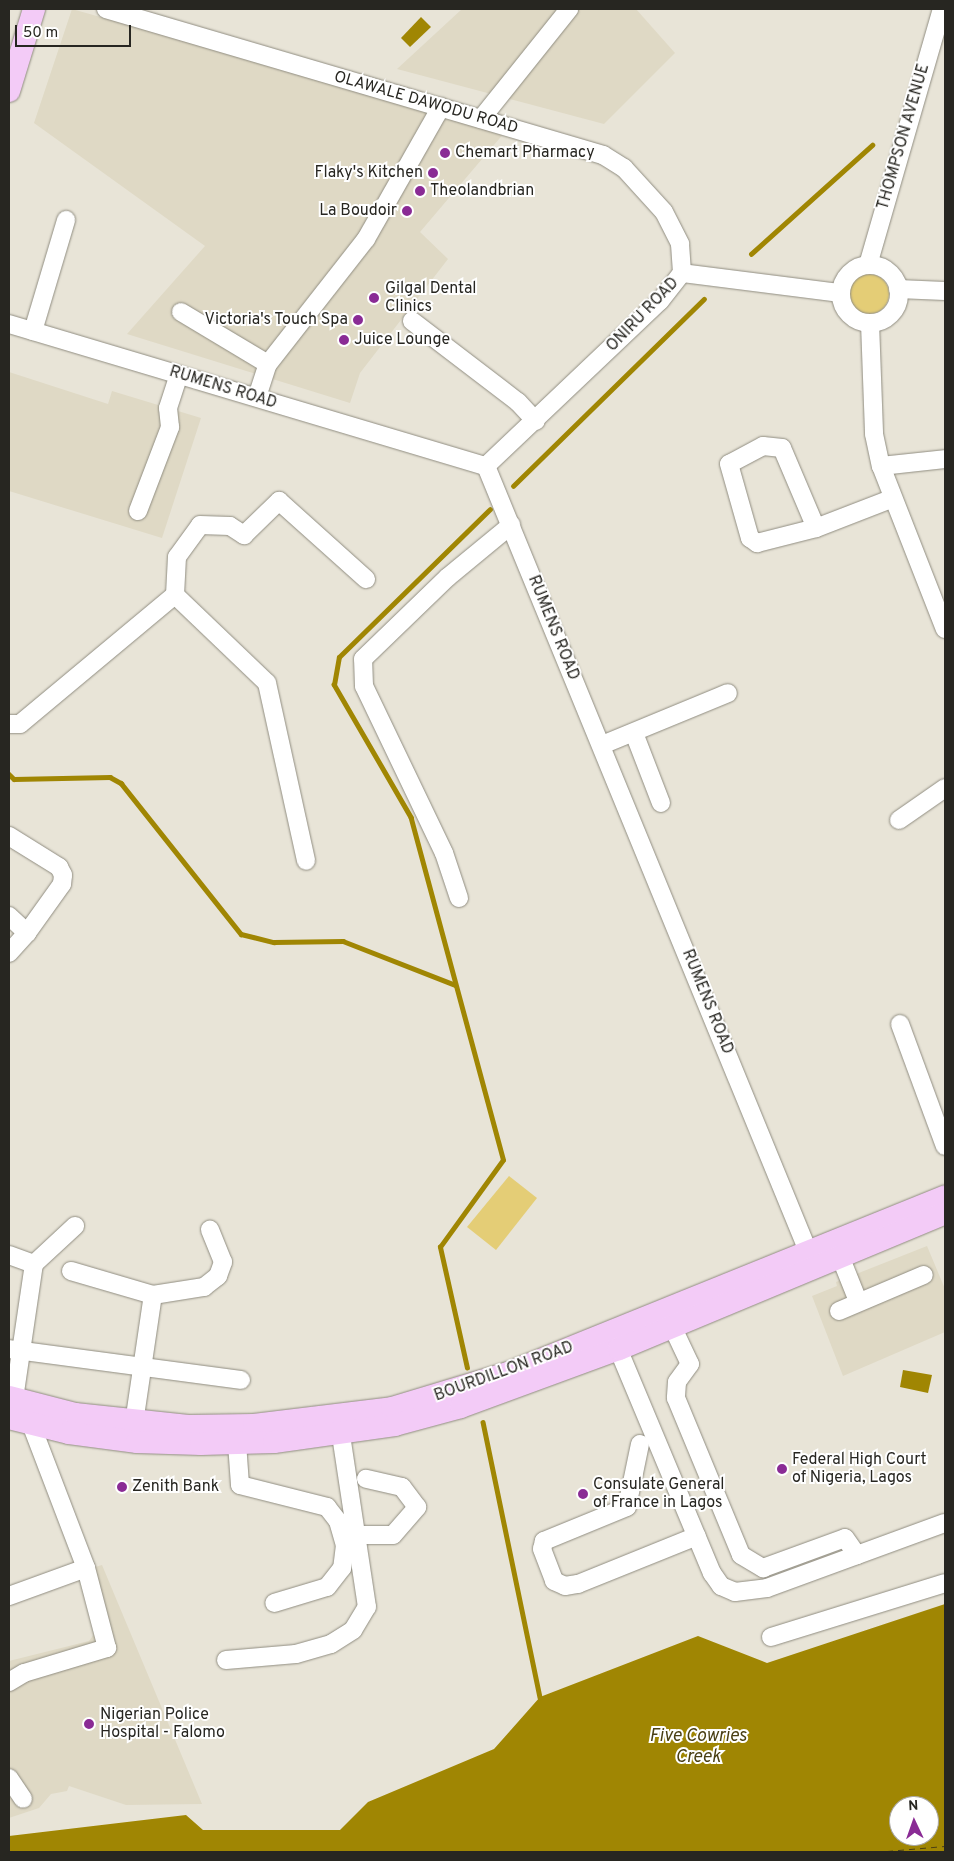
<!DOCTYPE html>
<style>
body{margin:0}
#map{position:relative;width:954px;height:1861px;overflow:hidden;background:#e8e4d7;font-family:Overpass,sans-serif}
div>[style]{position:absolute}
.built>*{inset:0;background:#dfd9c5}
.green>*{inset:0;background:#e4cd76}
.round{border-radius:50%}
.water>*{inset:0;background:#a08603}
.stream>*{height:4.5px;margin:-2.25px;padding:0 2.25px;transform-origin:2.25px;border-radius:2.25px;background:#a08603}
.ferry>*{height:1px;margin-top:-0.5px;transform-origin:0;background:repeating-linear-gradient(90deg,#4a3f13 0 6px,transparent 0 11px)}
.roads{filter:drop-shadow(0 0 1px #908d81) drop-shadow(0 0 1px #908d81)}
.minor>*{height:18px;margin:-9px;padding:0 9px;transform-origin:9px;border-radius:9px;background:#fff}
.minor>.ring{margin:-9px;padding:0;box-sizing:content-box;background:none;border:18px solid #fff;border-radius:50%}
.major>*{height:22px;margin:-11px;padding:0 11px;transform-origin:11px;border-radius:11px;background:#f3cbf7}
.dots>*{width:14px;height:14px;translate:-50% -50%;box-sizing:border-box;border:2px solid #fff;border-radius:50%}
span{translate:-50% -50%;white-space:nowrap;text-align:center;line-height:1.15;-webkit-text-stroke:4px #fff;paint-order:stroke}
.street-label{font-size:16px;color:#272621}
.poi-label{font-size:16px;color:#272621}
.left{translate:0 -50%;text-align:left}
.right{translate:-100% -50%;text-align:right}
.water-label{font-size:18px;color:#4a3f13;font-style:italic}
.frame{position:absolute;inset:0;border:10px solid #272621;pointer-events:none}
.north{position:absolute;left:889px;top:1796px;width:50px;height:50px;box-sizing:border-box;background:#fff;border:1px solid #a9a8a6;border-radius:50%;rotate:357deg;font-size:14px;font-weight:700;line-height:20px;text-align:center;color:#272621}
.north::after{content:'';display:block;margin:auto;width:18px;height:22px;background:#8a2b95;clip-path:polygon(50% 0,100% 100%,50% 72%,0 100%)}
.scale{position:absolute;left:15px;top:25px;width:116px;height:22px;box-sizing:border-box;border:2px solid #272621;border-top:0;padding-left:6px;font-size:15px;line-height:18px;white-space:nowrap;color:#272621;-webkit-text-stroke:4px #fff;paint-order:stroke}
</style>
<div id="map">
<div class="built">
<i style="clip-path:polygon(72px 9px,505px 132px,420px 232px,448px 259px,360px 373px,350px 403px,127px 334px,205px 246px,34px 123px)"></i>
<i style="clip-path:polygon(462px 9px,636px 9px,675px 53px,604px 124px,397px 69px)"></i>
<i style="clip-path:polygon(9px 372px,108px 404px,112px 391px,201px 418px,162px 538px,9px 491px)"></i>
<i style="clip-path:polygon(927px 1246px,945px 1289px,945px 1332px,843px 1376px,812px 1296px,837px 1286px,836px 1282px)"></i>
<i style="clip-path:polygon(102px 1565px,202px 1804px,126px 1805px,69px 1786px,67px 1791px,51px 1794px,39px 1808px,9px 1818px,9px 1661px,89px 1641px,97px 1630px,81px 1571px)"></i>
</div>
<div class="green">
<i class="round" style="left:849px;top:274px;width:40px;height:40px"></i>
<i style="clip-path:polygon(509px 1176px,537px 1198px,496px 1250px,467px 1227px)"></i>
</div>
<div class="water">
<i style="clip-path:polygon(421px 17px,431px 27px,410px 47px,401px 38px)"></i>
<i style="clip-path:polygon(903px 1370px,932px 1375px,928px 1393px,900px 1387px)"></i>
<i style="clip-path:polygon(evenodd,945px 1604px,945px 1852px,9px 1852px,9px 1836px,186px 1815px,203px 1830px,340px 1830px,368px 1802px,494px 1749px,540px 1697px,698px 1636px,767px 1663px,945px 1604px,899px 1806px,929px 1806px,929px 1836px,899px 1836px,899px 1806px)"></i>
</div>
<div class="stream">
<i style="left:751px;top:254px;width:163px;rotate:-42deg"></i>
<i style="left:513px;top:486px;width:267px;rotate:-44.4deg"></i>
<i style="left:9px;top:774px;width:7px;rotate:45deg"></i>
<i style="left:14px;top:779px;width:96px;rotate:-1.2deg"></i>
<i style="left:110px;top:777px;width:13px;rotate:29deg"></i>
<i style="left:121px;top:783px;width:193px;rotate:51.5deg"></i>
<i style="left:241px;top:934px;width:34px;rotate:14deg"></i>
<i style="left:274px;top:942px;width:69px;rotate:-0.8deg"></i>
<i style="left:343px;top:941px;width:120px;rotate:21.4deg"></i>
<i style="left:467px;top:1368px;width:124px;rotate:-102.6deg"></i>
<i style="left:440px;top:1247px;width:107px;rotate:-54.1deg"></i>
<i style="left:503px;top:1160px;width:354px;rotate:-105.1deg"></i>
<i style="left:411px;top:818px;width:154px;rotate:-120.1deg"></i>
<i style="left:334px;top:685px;width:28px;rotate:-80deg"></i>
<i style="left:339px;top:657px;width:211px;rotate:-44.4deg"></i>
<i style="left:483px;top:1422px;width:281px;rotate:78.3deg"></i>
</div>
<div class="ferry">
<i style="left:876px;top:1852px;width:69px;rotate:-5deg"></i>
</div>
<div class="roads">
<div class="minor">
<i style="left:106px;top:9px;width:518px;rotate:16.37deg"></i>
<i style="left:603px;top:155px;width:25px;rotate:32deg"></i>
<i style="left:624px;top:168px;width:59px;rotate:47.7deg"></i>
<i style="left:664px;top:212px;width:36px;rotate:63deg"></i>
<i style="left:680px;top:244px;width:29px;rotate:86deg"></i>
<i style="left:481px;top:119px;width:141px;rotate:-51.3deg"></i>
<i style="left:868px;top:265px;width:266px;rotate:-73.9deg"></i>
<i class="ring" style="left:841px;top:265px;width:40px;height:40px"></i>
<i style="left:898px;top:289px;width:47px;rotate:2.4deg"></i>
<i style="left:181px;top:312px;width:101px;rotate:30.9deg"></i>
<i style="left:412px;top:321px;width:133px;rotate:37.4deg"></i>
<i style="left:518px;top:402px;width:26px;rotate:47deg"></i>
<i style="left:870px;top:323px;width:111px;rotate:87.9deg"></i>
<i style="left:874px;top:434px;width:33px;rotate:78deg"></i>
<i style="left:881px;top:466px;width:175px;rotate:68.6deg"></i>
<i style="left:9px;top:324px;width:498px;rotate:16.6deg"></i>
<i style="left:486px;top:466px;width:848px;rotate:67.7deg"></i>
<i style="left:33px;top:331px;width:116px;rotate:-73.4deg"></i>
<i style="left:257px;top:397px;width:35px;rotate:-72deg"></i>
<i style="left:268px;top:364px;width:159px;rotate:-51.9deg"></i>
<i style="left:366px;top:239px;width:152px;rotate:-60.4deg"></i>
<i style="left:486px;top:466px;width:240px;rotate:-43.5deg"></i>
<i style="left:660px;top:301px;width:36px;rotate:-52deg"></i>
<i style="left:682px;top:273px;width:159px;rotate:7.2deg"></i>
<i style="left:881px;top:466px;width:64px;rotate:-6.2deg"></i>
<i style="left:138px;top:511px;width:90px;rotate:-69.1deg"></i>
<i style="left:170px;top:427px;width:19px;rotate:-96deg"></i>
<i style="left:168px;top:408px;width:35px;rotate:-72deg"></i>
<i style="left:816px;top:528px;width:87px;rotate:-113deg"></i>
<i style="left:782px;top:448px;width:19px;rotate:-174deg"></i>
<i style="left:763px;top:446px;width:38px;rotate:152deg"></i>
<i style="left:729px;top:464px;width:77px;rotate:74.2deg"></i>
<i style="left:750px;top:538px;width:9px;rotate:36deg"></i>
<i style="left:757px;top:543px;width:61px;rotate:-14.3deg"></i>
<i style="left:816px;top:528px;width:80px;rotate:-21.1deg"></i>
<i style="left:175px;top:595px;width:127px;rotate:43.7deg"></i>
<i style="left:267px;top:683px;width:182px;rotate:77.6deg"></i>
<i style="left:9px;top:724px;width:11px"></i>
<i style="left:20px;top:724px;width:202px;rotate:-39.8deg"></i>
<i style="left:175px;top:595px;width:38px;rotate:-87deg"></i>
<i style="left:177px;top:557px;width:39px;rotate:-54deg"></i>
<i style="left:200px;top:525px;width:30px;rotate:2deg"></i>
<i style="left:230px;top:526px;width:17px;rotate:33deg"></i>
<i style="left:244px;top:535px;width:49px;rotate:-44.2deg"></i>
<i style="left:279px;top:501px;width:117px;rotate:41.9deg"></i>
<i style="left:634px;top:733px;width:75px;rotate:68.9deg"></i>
<i style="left:602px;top:745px;width:136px;rotate:-22.4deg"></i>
<i style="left:899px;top:820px;width:56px;rotate:-34.8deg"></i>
<i style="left:9px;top:836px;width:59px;rotate:31.8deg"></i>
<i style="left:59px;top:867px;width:9px;rotate:63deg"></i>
<i style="left:63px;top:875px;width:9px;rotate:96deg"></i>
<i style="left:62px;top:884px;width:60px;rotate:125.5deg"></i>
<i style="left:459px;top:898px;width:47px;rotate:-108.4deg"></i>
<i style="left:444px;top:853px;width:185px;rotate:-115.6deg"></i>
<i style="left:364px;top:686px;width:27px;rotate:-92deg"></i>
<i style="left:363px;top:659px;width:118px;rotate:-44deg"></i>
<i style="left:448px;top:577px;width:82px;rotate:-39.5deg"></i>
<i style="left:9px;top:916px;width:25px;rotate:43deg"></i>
<i style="left:27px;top:933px;width:27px;rotate:132deg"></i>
<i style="left:900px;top:1024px;width:130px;rotate:69.8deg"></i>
<i style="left:9px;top:1255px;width:27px;rotate:20deg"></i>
<i style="left:840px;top:1256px;width:48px;rotate:68.2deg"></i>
<i style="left:71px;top:1271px;width:85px;rotate:16.3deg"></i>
<i style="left:839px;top:1311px;width:92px;rotate:-23deg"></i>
<i style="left:672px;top:1326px;width:42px;rotate:64.7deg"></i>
<i style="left:690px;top:1364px;width:22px;rotate:126deg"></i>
<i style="left:677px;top:1382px;width:16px;rotate:94deg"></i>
<i style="left:676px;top:1398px;width:170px;rotate:67.5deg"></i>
<i style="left:741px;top:1555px;width:26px;rotate:31deg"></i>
<i style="left:763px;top:1568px;width:87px;rotate:-20.1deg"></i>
<i style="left:845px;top:1538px;width:21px;rotate:55deg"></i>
<i style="left:614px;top:1339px;width:254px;rotate:67.3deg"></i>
<i style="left:712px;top:1573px;width:16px;rotate:55deg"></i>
<i style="left:721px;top:1586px;width:15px;rotate:23deg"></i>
<i style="left:735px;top:1592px;width:32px;rotate:-7deg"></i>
<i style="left:767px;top:1588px;width:189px;rotate:-20.1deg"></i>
<i style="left:9px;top:1349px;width:234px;rotate:7.6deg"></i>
<i style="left:14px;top:1399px;width:136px;rotate:-81.6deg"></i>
<i style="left:34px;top:1264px;width:56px;rotate:-42.8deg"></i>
<i style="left:134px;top:1423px;width:129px;rotate:-81.6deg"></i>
<i style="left:153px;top:1295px;width:52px;rotate:-8.9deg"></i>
<i style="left:204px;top:1287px;width:18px;rotate:-38deg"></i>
<i style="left:218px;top:1276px;width:15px;rotate:-70deg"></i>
<i style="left:223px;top:1262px;width:35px;rotate:-112deg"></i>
<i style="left:237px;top:1443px;width:42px;rotate:85.9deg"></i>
<i style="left:240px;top:1485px;width:90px;rotate:14.2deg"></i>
<i style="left:327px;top:1507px;width:18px;rotate:52deg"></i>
<i style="left:338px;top:1521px;width:25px;rotate:74deg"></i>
<i style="left:345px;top:1545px;width:23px;rotate:97deg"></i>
<i style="left:342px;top:1568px;width:24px;rotate:128deg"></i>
<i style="left:327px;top:1587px;width:55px;rotate:163.2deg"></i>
<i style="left:640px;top:1444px;width:64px;rotate:101.7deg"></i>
<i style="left:627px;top:1507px;width:90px;rotate:157.7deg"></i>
<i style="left:544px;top:1541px;width:8px;rotate:104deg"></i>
<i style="left:542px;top:1549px;width:34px;rotate:69deg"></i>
<i style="left:554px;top:1581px;width:12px;rotate:24deg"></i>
<i style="left:565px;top:1586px;width:13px;rotate:-9deg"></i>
<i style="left:578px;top:1584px;width:128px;rotate:-22deg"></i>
<i style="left:357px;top:1535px;width:36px"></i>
<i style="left:393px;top:1535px;width:37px;rotate:-49deg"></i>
<i style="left:417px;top:1507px;width:25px;rotate:-127deg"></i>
<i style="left:402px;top:1487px;width:37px;rotate:-167deg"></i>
<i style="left:9px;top:1596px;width:82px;rotate:-20deg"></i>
<i style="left:771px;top:1637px;width:182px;rotate:-17.2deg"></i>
<i style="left:226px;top:1660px;width:70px;rotate:-4.9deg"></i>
<i style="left:296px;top:1654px;width:36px;rotate:-16deg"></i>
<i style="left:331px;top:1644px;width:26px;rotate:-32deg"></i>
<i style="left:353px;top:1630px;width:27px;rotate:-59deg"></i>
<i style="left:367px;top:1607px;width:174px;rotate:-98.6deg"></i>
<i style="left:9px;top:1682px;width:17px;rotate:-31deg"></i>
<i style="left:24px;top:1673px;width:87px;rotate:-16.8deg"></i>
<i style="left:107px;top:1648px;width:83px;rotate:-104.7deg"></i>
<i style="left:86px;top:1568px;width:154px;rotate:-110.9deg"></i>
<i style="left:31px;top:1424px;width:9px;rotate:-77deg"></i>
<i style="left:9px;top:1778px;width:25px;rotate:56deg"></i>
</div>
<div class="major">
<i style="left:9px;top:91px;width:86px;rotate:-73deg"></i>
<i style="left:9px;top:1397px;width:68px;rotate:14.4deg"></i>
<i style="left:75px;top:1414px;width:116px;rotate:6deg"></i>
<i style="left:190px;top:1426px;width:64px;rotate:-0.9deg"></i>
<i style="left:254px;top:1425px;width:139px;rotate:-7deg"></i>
<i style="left:392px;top:1408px;width:121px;rotate:-16.8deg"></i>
<i style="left:508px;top:1373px;width:471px;rotate:-22deg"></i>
<i style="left:9px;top:1418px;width:62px;rotate:14deg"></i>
<i style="left:69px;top:1433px;width:69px;rotate:7.5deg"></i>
<i style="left:137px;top:1442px;width:64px;rotate:1.8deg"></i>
<i style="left:201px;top:1444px;width:73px;rotate:-1.6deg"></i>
<i style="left:274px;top:1442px;width:122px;rotate:-8deg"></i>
<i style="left:395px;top:1425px;width:68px;rotate:-15.3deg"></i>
<i style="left:461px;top:1407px;width:168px;rotate:-20.2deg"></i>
<i style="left:619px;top:1349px;width:353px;rotate:-22.6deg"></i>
</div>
</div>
<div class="dots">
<i style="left:445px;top:153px;background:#8a2b95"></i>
<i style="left:433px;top:173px;background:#8a2b95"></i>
<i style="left:420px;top:191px;background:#8a2b95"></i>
<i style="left:407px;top:211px;background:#8a2b95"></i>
<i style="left:374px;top:298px;background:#8a2b95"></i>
<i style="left:358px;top:320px;background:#8a2b95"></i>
<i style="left:344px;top:340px;background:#8a2b95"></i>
<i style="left:782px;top:1469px;background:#8a2b95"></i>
<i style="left:122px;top:1487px;background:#8a2b95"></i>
<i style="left:583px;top:1494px;background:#8a2b95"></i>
<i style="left:89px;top:1724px;background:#8a2b95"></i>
</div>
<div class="street-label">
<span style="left:426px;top:103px;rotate:16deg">OLAWALE DAWODU ROAD</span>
<span style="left:904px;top:137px;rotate:-74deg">THOMPSON AVENUE</span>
<span style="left:643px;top:315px;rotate:-46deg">ONIRU ROAD</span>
<span style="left:223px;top:388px;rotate:17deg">RUMENS ROAD</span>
<span style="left:553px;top:628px;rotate:68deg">RUMENS ROAD</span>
<span style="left:707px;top:1002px;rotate:68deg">RUMENS ROAD</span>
<span style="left:504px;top:1372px;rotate:-20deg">BOURDILLON ROAD</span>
</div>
<div class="poi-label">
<span class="left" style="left:455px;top:153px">Chemart Pharmacy</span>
<span class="right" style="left:423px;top:173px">Flaky's Kitchen</span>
<span class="left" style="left:430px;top:191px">Theolandbrian</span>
<span class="right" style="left:397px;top:211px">La Boudoir</span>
<span class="left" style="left:385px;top:298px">Gilgal Dental<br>Clinics</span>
<span class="right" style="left:348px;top:320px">Victoria's Touch Spa</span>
<span class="left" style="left:354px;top:340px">Juice Lounge</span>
<span class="left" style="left:792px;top:1469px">Federal High Court<br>of Nigeria, Lagos</span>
<span class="left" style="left:593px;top:1494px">Consulate General<br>of France in Lagos</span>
<span class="left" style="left:132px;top:1487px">Zenith Bank</span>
<span class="left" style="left:100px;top:1724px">Nigerian Police<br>Hospital - Falomo</span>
</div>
<div class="water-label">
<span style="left:698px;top:1748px">Five Cowries<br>Creek</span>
</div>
<div class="frame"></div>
<div class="north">N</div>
<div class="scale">50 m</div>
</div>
